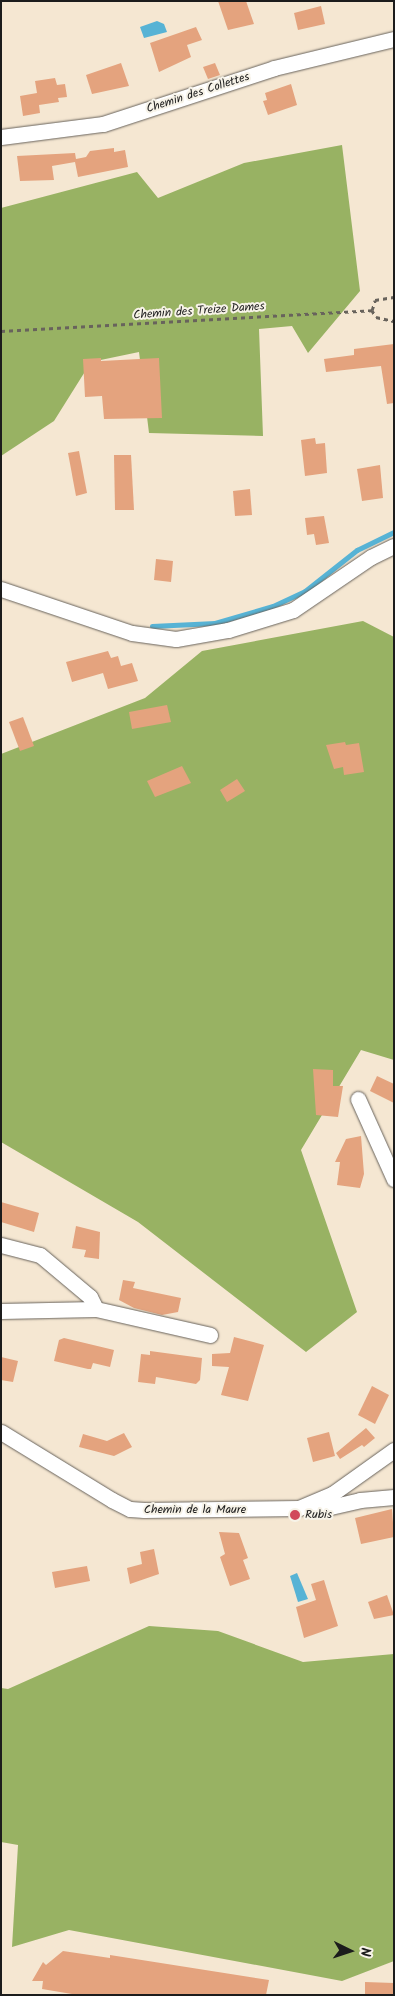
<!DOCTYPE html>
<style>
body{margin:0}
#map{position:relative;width:395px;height:1996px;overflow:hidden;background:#f5e7d2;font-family:Kalam,sans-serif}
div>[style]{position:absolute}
.forest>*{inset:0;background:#98b263}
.water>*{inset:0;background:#57b3d5}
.stream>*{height:4.5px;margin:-2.25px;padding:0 2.25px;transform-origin:2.25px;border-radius:2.25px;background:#57b3d5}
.building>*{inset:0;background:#e4a37e}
.path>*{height:2.5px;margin-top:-1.25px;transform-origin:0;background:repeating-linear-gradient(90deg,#68635c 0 4px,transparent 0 8px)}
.roads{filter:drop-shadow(0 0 1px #68635c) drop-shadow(0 0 1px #68635c)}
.street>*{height:15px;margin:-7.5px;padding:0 7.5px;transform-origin:7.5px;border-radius:7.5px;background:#fff}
.dots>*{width:14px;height:14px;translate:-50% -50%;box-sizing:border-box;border:2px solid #f7f3e8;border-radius:50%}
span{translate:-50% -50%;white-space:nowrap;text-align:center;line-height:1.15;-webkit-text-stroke:4px #f7f3e8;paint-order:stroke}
.street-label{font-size:12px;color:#1c1c1c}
.poi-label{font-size:12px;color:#1c1c1c}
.left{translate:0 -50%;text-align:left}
.frame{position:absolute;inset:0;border:2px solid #1c1c1c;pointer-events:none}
.north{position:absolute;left:325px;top:1926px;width:50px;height:50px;-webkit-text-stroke:4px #f7f3e8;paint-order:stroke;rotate:94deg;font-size:14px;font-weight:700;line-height:20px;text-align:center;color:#1c1c1c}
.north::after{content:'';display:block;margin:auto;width:18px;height:22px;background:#1c1c1c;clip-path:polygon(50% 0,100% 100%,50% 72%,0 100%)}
</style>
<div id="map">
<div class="forest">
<i style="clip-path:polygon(342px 145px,360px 291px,308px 353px,292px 326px,259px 329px,263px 436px,149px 433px,139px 352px,91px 362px,54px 421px,1px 456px,1px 208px,137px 172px,158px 198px,244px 163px)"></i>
<i style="clip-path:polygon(363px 621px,394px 637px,394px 1060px,361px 1050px,301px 1150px,357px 1312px,306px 1352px,138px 1222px,1px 1142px,1px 754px,145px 698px,202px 651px)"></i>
<i style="clip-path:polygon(149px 1626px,218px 1631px,303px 1662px,394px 1654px,394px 1961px,342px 1981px,69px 1930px,12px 1947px,18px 1845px,1px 1842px,1px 1688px,8px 1689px)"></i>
</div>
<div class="water">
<i style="clip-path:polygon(157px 21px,164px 24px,167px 32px,144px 38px,140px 27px)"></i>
<i style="clip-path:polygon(297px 1573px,308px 1599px,298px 1602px,290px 1576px)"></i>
</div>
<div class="stream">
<i style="left:152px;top:626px;width:63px;rotate:-2.7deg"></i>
<i style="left:215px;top:623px;width:60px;rotate:-16.3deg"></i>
<i style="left:273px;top:606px;width:35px;rotate:-25deg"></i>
<i style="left:305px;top:591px;width:66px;rotate:-38.3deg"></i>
<i style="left:357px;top:550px;width:41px;rotate:-25.9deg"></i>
</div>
<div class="building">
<i style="clip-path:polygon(218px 1px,246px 1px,254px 24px,228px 30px)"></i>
<i style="clip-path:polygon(321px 6px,325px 24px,298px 30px,294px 13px)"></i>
<i style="clip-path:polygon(196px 27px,202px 40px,187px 45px,191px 57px,159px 72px,150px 43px)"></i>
<i style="clip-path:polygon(121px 63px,129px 86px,92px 94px,86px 75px)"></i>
<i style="clip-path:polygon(215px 63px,220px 75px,208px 79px,203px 67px)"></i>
<i style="clip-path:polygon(55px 78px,57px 85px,65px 84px,67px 97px,58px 98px,59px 102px,39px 105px,40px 113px,23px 116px,20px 96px,37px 93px,35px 81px)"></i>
<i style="clip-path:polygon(291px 84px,297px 105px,268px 115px,263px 101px,267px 100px,265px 93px)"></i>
<i style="clip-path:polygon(114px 148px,114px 152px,125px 150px,128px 167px,78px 177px,75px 162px,52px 166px,54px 180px,20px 181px,17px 156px,75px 153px,76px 159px,86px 157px,90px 151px)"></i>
<i style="clip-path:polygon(394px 344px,394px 403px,387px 404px,381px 366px,326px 372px,324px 359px,354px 355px,354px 349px)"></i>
<i style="clip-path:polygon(101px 358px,101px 361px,159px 358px,162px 418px,104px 419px,102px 396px,85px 397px,83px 359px)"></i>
<i style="clip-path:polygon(315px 438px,316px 444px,325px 443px,327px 473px,305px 476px,301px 440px)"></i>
<i style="clip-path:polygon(79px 451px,87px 493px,76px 496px,68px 453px)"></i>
<i style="clip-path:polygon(114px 455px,131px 455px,134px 510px,115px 510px)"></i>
<i style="clip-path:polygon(380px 465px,383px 498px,362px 501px,357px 469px)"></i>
<i style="clip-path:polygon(250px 489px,252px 515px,235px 516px,233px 491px)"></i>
<i style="clip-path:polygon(324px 516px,329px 543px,316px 545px,314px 534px,307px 535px,305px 518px)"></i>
<i style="clip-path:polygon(156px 559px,173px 561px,171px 582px,154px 580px)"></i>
<i style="clip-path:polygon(108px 651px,111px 658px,118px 656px,121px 666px,132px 663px,138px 681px,108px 689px,103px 673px,72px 682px,66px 662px)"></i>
<i style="clip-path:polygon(167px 705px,171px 722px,132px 729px,129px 712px)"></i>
<i style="clip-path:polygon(23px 717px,34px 746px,20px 751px,9px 722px)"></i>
<i style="clip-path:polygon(345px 742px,346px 745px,359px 743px,364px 772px,344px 775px,343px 767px,334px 769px,326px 745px)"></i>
<i style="clip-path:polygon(182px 766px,191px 783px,155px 797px,147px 781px)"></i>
<i style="clip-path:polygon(237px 779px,245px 791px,227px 802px,220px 790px)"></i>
<i style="clip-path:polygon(313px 1069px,333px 1070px,333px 1086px,343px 1086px,338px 1117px,316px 1115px)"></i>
<i style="clip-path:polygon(377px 1076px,394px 1084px,394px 1103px,370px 1091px)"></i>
<i style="clip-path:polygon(361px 1136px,364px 1174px,360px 1188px,337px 1185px,340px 1162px,335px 1162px,346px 1139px)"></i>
<i style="clip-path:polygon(1px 1202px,39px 1213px,34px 1232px,1px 1222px)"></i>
<i style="clip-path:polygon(76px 1226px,100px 1232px,99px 1259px,84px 1257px,86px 1250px,72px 1248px)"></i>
<i style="clip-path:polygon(123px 1280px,135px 1282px,133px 1288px,181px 1298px,178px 1312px,162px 1315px,134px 1308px,119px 1300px)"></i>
<i style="clip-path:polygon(234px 1337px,264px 1345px,248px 1401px,221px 1395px,229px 1367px,212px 1366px,212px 1354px,230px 1353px)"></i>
<i style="clip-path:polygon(64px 1338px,114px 1350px,110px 1367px,93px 1363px,91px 1369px,88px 1369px,54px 1361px,59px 1340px)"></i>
<i style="clip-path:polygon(150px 1351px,202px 1358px,200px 1380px,196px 1384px,156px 1377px,155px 1384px,138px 1382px,141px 1354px,150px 1355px)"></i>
<i style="clip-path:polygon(1px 1357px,18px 1361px,13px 1382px,1px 1380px)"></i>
<i style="clip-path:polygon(372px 1386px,389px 1395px,375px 1424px,358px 1415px)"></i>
<i style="clip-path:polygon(366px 1428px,375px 1438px,364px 1447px,362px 1445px,340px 1459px,336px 1453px)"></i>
<i style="clip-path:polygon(329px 1432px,335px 1456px,313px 1462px,307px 1438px)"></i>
<i style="clip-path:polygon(124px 1433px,132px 1447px,114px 1456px,79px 1447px,83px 1434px,107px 1441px)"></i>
<i style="clip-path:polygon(392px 1509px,394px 1537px,361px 1544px,355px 1518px)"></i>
<i style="clip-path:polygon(219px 1532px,239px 1533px,248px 1558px,243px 1560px,250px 1579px,230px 1586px,220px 1557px,225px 1554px)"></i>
<i style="clip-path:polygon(154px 1549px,159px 1574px,130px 1584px,127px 1568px,142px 1564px,140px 1552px)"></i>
<i style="clip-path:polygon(87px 1566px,90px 1581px,55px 1588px,52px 1572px)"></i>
<i style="clip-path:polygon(324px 1580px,338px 1626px,304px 1638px,296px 1607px,316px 1600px,311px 1584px)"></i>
<i style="clip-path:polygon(387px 1595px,394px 1615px,374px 1619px,368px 1602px)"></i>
<i style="clip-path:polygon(63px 1951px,110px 1958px,110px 1955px,269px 1980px,266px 1995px,78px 1995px,42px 1989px,43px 1981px,32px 1981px,43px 1962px,46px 1965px)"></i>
<i style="clip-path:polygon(365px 1982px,394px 1983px,394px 1995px,365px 1995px)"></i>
</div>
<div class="path">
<i style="left:372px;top:310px;width:10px;rotate:-73deg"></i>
<i style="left:375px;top:300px;width:19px;rotate:-9deg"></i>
<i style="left:372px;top:310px;width:8px;rotate:60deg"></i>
<i style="left:376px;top:317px;width:18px;rotate:13deg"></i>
<i style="left:1px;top:331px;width:372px;rotate:-3.2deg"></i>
</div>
<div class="roads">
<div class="street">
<i style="left:1px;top:137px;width:103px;rotate:-7.3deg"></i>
<i style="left:103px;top:124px;width:180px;rotate:-18.1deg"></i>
<i style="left:274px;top:68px;width:123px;rotate:-13.6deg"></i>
<i style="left:1px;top:589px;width:138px;rotate:18.6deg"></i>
<i style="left:132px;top:633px;width:44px;rotate:7.8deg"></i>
<i style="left:176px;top:639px;width:53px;rotate:-9.8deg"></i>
<i style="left:228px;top:630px;width:68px;rotate:-17.1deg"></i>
<i style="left:293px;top:610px;width:94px;rotate:-34.2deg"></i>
<i style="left:371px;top:557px;width:25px;rotate:-26deg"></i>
<i style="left:358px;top:1099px;width:88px;rotate:65.8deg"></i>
<i style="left:1px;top:1245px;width:40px;rotate:14.4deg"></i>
<i style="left:40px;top:1255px;width:65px;rotate:40deg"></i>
<i style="left:90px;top:1297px;width:13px;rotate:63deg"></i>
<i style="left:1px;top:1311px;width:95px;rotate:-1.2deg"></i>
<i style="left:96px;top:1309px;width:117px;rotate:12.8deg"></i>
<i style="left:1px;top:1432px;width:130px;rotate:31.5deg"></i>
<i style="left:112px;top:1500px;width:20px;rotate:27deg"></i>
<i style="left:130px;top:1509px;width:14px;rotate:4deg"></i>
<i style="left:144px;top:1510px;width:155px;rotate:-0.7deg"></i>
<i style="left:299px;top:1508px;width:36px;rotate:-23deg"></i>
<i style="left:332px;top:1494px;width:76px;rotate:-35.4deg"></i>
<i style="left:309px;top:1506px;width:17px;rotate:7deg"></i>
<i style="left:326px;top:1508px;width:35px;rotate:-13deg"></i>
<i style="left:360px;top:1500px;width:34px;rotate:-5deg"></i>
</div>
</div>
<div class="dots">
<i style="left:295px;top:1515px;background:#d1495b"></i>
</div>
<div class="street-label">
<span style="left:198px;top:93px;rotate:-18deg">Chemin des Collettes</span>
<span style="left:199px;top:311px;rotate:-4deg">Chemin des Treize Dames</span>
<span style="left:195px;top:1510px">Chemin de la Maure</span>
</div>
<div class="poi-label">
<span class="left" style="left:305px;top:1515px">Rubis</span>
</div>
<div class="frame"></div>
<div class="north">N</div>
</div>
